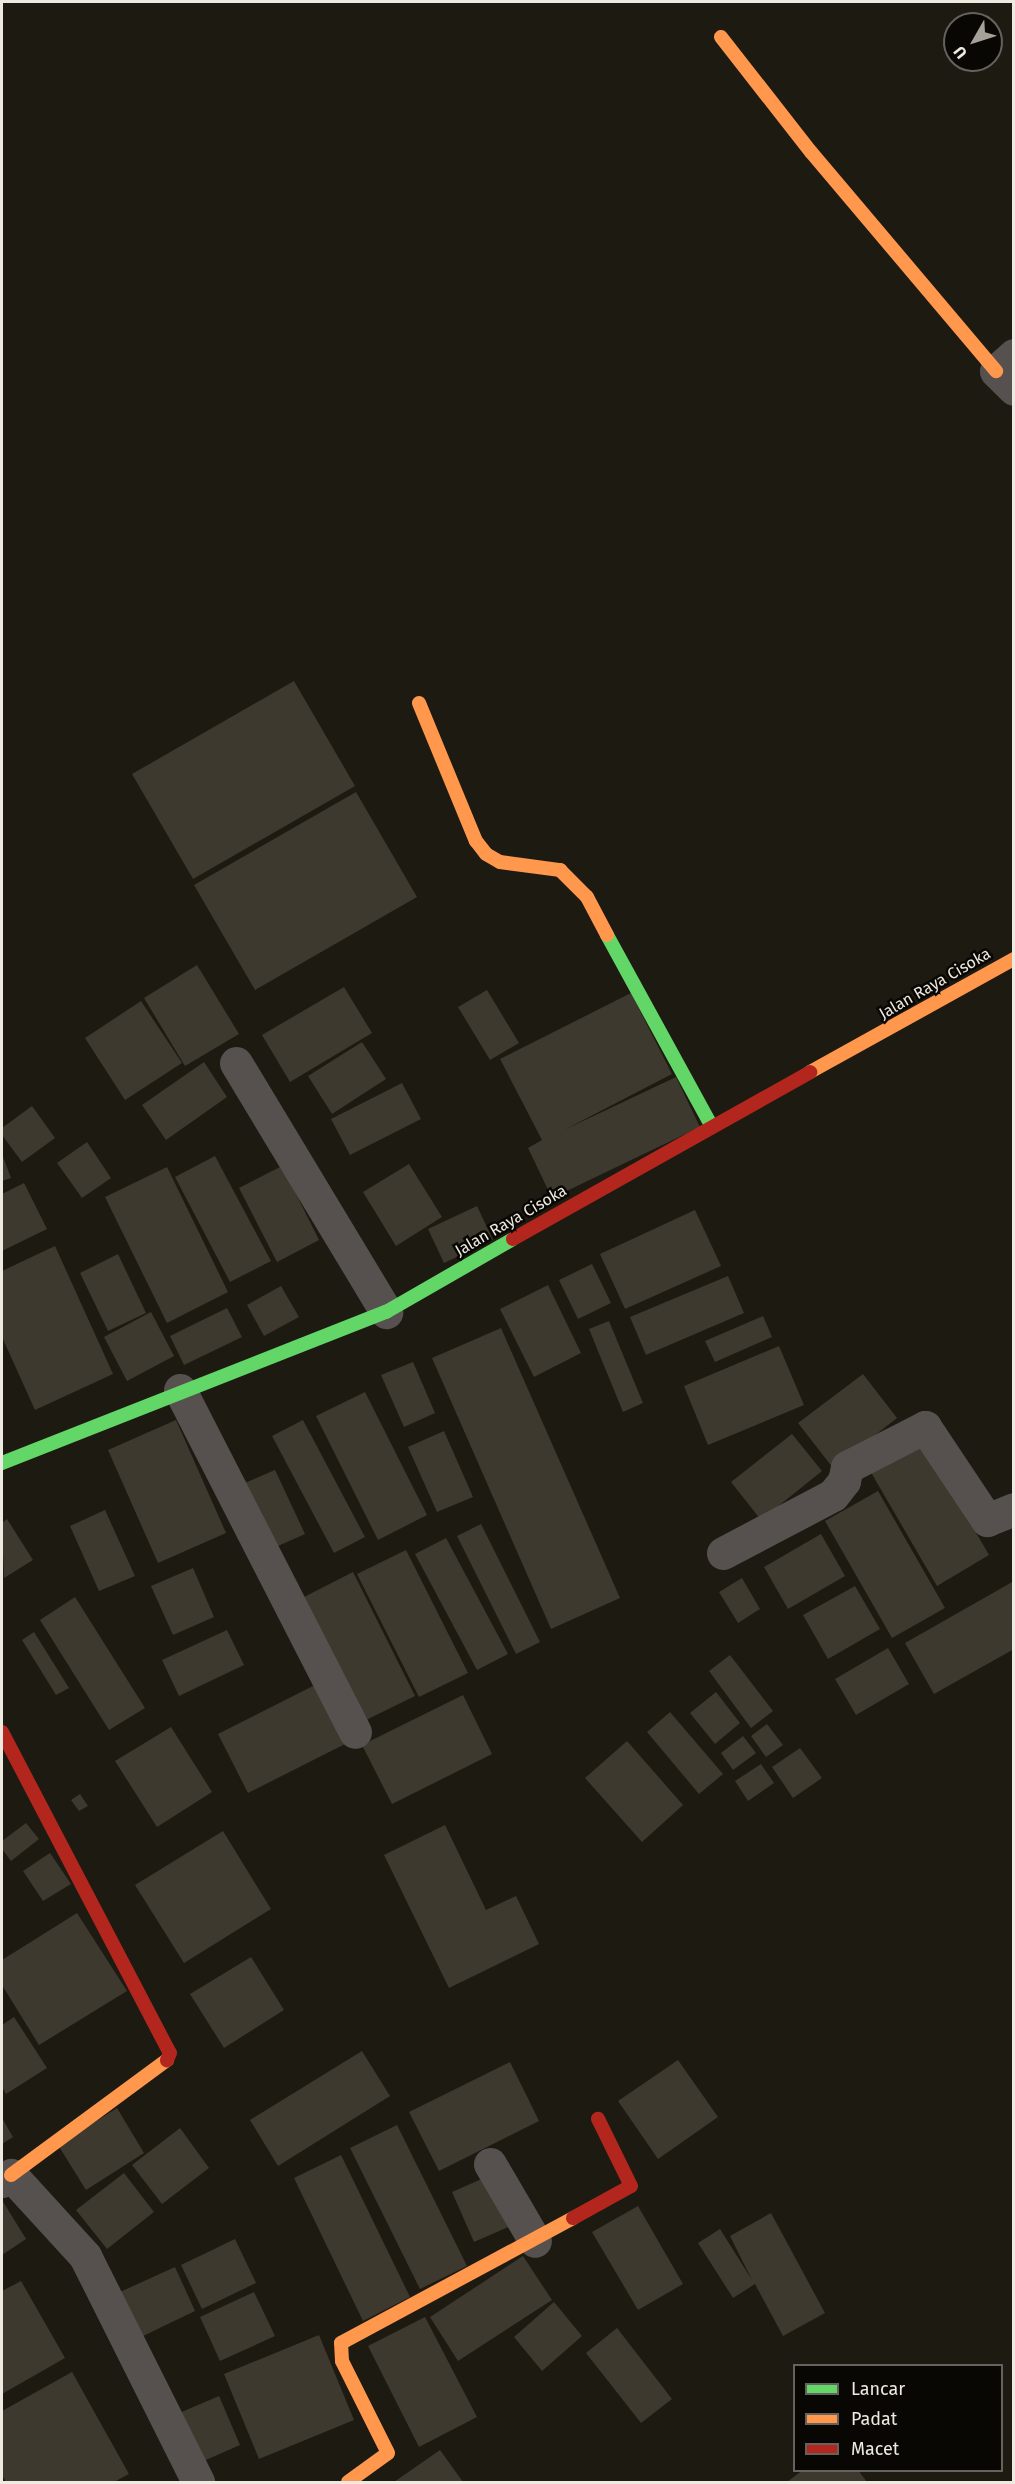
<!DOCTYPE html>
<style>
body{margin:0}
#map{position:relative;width:1015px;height:2484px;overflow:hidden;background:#1d1a12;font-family:"Fira Sans",sans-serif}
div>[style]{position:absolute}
.building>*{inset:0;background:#3d392f}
.street>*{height:33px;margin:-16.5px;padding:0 16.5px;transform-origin:16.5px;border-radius:16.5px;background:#56514e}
.fast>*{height:14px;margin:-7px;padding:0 7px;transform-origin:7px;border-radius:7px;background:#63d668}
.slow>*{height:14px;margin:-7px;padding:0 7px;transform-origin:7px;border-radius:7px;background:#ff974d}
.jam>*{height:14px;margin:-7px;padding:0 7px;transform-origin:7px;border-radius:7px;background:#b3261e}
span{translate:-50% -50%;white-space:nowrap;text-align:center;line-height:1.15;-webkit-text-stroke:5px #090703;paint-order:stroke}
.street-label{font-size:16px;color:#eee9e1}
.frame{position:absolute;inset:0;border:3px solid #eee9e1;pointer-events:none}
.legend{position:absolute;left:793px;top:2364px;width:210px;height:108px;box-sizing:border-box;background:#090703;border:2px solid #65615c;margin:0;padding:8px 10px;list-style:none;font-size:18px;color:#eee9e1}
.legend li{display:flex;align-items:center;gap:12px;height:30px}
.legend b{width:30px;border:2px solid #65615c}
.north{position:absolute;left:943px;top:12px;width:60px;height:60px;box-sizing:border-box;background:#090703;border:2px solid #65615c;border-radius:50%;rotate:231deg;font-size:16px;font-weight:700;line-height:24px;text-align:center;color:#eee9e1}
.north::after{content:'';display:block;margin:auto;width:21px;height:27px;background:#a5a199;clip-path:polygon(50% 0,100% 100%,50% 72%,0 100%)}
</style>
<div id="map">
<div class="building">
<i style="clip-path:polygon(294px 681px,355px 786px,193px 879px,132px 774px)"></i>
<i style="clip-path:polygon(356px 792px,417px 897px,255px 990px,194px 885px)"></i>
<i style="clip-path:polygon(197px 965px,239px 1034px,185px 1066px,144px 998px)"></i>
<i style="clip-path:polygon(344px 987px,372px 1033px,290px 1082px,262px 1035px)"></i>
<i style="clip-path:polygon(487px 990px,519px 1043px,490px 1060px,458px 1007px)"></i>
<i style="clip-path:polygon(631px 993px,672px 1074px,564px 1130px,676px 1077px,700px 1127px,552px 1198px,528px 1148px,542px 1140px,500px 1059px)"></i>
<i style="clip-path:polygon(141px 1001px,182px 1063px,125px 1100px,85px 1038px)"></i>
<i style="clip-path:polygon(362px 1042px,386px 1079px,332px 1114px,308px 1076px)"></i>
<i style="clip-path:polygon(204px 1062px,227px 1097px,166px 1140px,142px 1105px)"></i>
<i style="clip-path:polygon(402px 1083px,421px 1119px,350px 1155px,331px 1119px)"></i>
<i style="clip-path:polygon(32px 1106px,55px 1138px,22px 1162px,2px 1135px,2px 1128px)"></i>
<i style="clip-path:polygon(87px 1142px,111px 1178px,82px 1198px,57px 1163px)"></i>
<i style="clip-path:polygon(2px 1154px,11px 1178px,2px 1181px)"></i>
<i style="clip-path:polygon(215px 1156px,271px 1261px,230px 1282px,175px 1177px)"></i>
<i style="clip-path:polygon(409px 1164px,442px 1217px,396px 1246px,363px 1192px)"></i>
<i style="clip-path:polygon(282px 1166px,319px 1240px,277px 1262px,239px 1188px)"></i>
<i style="clip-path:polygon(167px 1167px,228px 1292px,167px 1323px,105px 1197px)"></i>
<i style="clip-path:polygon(24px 1183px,47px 1229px,2px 1251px,2px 1194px)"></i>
<i style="clip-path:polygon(477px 1206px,493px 1240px,444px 1263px,428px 1229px)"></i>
<i style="clip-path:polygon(695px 1210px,721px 1266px,625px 1309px,600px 1254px)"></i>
<i style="clip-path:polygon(55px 1246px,113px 1374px,35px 1410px,2px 1337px,2px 1271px)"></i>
<i style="clip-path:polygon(118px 1254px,146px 1313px,108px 1331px,80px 1273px)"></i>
<i style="clip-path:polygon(592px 1264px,611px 1303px,578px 1319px,559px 1280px)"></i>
<i style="clip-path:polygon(728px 1276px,744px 1313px,646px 1355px,630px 1317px)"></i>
<i style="clip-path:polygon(548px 1285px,581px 1353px,534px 1377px,500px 1309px)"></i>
<i style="clip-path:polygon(281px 1286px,299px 1317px,264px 1336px,247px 1305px)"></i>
<i style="clip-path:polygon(227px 1308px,242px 1337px,184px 1365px,170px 1336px)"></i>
<i style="clip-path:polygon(151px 1312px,174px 1356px,127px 1381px,104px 1337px)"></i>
<i style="clip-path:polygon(763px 1316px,772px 1337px,715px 1362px,705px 1341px)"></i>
<i style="clip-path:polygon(609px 1321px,643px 1403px,623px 1412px,589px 1329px)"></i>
<i style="clip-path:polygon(501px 1328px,620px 1598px,551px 1629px,432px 1358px)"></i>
<i style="clip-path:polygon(779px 1346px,804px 1405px,708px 1445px,684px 1386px)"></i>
<i style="clip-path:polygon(413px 1362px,435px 1413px,404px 1427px,381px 1375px)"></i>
<i style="clip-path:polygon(863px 1374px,897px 1418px,833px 1468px,798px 1423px)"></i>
<i style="clip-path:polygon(365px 1392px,427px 1515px,378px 1540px,316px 1416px)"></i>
<i style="clip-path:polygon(176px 1420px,226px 1533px,158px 1563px,108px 1450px)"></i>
<i style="clip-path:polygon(303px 1420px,365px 1537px,334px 1553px,272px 1436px)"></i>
<i style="clip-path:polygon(444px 1431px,473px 1497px,437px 1512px,408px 1447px)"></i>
<i style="clip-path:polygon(792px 1434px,822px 1471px,761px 1520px,731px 1482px)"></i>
<i style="clip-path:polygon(921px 1438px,989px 1555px,937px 1586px,869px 1469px)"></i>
<i style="clip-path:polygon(275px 1470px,305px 1534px,269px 1550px,240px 1485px)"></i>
<i style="clip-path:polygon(878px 1491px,945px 1608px,892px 1638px,825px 1521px)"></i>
<i style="clip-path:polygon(105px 1510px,135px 1576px,99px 1591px,70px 1526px)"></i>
<i style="clip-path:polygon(7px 1519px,33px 1560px,4px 1578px,2px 1523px)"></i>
<i style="clip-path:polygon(481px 1524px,540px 1642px,516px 1654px,457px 1536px)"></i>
<i style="clip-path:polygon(821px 1534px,845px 1576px,788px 1609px,764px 1567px)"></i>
<i style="clip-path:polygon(446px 1538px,508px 1654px,477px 1670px,415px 1554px)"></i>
<i style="clip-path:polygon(406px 1550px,468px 1673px,419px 1697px,357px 1574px)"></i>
<i style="clip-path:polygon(193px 1568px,214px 1617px,173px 1635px,151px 1586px)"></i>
<i style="clip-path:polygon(353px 1572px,415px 1696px,366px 1720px,304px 1597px)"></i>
<i style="clip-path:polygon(742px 1578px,760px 1609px,738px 1623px,719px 1592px)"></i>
<i style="clip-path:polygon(1014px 1581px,1014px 1649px,934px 1694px,905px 1643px)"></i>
<i style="clip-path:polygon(855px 1586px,880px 1629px,828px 1659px,803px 1615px)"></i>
<i style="clip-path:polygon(75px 1597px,145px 1708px,109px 1730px,40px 1620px)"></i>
<i style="clip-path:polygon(227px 1630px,244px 1665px,179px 1696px,162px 1660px)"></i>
<i style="clip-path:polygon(34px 1632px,69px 1688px,56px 1695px,22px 1640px)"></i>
<i style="clip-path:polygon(888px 1648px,909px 1684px,856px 1715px,835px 1679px)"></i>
<i style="clip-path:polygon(730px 1655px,773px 1711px,751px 1728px,709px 1671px)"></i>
<i style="clip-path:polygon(319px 1683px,349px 1742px,248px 1793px,218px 1734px)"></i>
<i style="clip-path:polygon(716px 1692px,740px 1723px,715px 1744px,690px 1713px)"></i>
<i style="clip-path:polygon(463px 1695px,492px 1754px,392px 1804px,362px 1745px)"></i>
<i style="clip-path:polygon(670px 1712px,723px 1774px,699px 1794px,647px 1732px)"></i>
<i style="clip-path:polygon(767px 1724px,783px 1745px,766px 1757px,751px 1736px)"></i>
<i style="clip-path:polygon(171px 1727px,212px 1792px,157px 1827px,115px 1761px)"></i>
<i style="clip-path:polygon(743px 1736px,756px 1753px,733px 1770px,721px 1753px)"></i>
<i style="clip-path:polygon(627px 1741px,683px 1805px,642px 1842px,585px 1778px)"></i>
<i style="clip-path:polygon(800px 1748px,822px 1778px,793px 1798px,772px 1767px)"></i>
<i style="clip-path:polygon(761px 1764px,774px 1783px,748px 1801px,735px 1781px)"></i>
<i style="clip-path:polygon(80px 1794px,88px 1806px,79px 1811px,71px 1800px)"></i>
<i style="clip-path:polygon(26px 1823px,39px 1839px,11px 1861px,2px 1849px,2px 1841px)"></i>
<i style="clip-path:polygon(445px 1825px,486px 1910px,516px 1896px,539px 1944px,449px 1988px,384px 1855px)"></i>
<i style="clip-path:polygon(223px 1831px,271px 1909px,184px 1963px,135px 1885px)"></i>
<i style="clip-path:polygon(50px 1853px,71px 1884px,43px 1901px,23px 1871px)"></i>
<i style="clip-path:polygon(77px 1913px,127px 1991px,39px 2045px,2px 1985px,2px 1960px)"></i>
<i style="clip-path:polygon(251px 1957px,284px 2010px,224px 2048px,190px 1994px)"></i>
<i style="clip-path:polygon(14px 2017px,47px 2068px,6px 2094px,2px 2087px,2px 2025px)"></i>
<i style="clip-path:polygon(362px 2051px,390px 2096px,278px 2166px,250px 2120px)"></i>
<i style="clip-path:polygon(678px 2060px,718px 2117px,658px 2159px,618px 2101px)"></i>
<i style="clip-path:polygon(510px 2062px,539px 2121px,439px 2171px,409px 2112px)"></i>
<i style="clip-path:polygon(117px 2108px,144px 2153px,86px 2190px,58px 2145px)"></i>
<i style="clip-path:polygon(2px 2118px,13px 2137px,2px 2144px)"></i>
<i style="clip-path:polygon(397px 2125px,467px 2266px,420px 2289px,350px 2148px)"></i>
<i style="clip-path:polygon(180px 2128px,209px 2168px,162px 2204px,132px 2165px)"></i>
<i style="clip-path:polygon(341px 2155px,410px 2297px,363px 2321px,294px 2178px)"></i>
<i style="clip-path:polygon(124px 2173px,154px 2212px,107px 2249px,76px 2210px)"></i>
<i style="clip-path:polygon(493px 2174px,515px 2224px,474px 2242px,452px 2192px)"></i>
<i style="clip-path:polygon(2px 2200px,26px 2239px,2px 2255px)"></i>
<i style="clip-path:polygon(638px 2206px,683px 2284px,638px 2310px,592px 2232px)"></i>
<i style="clip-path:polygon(771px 2213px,825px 2313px,783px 2336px,755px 2284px,733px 2298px,698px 2243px,720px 2229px,752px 2280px,730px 2236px)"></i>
<i style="clip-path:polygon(235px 2239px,256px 2283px,202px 2309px,181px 2265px)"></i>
<i style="clip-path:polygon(523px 2256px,552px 2300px,458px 2361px,430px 2317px)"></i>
<i style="clip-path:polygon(175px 2267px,195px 2311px,141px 2337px,120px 2292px)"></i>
<i style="clip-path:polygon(21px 2281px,65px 2358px,2px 2394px,2px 2291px)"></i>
<i style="clip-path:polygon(254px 2292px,275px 2336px,220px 2361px,200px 2317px)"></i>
<i style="clip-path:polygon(554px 2302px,582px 2336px,542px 2371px,514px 2337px)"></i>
<i style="clip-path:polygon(425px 2317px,477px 2417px,419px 2447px,368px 2346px)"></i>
<i style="clip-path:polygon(617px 2328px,672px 2399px,641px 2423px,586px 2353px)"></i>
<i style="clip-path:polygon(319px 2335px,354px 2420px,259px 2459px,224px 2374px)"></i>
<i style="clip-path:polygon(72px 2372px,129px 2474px,114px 2482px,6px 2482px,2px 2475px,2px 2411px)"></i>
<i style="clip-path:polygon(219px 2396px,240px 2445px,199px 2463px,177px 2414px)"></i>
<i style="clip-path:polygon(440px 2450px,463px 2482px,394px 2482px)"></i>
<i style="clip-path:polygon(803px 2470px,858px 2470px,867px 2482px,787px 2482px)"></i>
</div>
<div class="street">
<i style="left:1014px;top:355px;width:24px;rotate:138deg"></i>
<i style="left:996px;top:371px;width:25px;rotate:45deg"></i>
<i style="left:236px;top:1063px;width:291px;rotate:58.9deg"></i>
<i style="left:180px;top:1390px;width:384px;rotate:62.9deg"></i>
<i style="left:723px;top:1553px;width:124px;rotate:-27.8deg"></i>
<i style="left:833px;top:1495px;width:18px;rotate:-52deg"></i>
<i style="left:844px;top:1481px;width:14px;rotate:-78deg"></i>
<i style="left:847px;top:1467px;width:88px;rotate:-27.1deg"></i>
<i style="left:925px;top:1427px;width:112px;rotate:56.3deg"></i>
<i style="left:987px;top:1520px;width:29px;rotate:-22deg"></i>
<i style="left:490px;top:2164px;width:89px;rotate:59.7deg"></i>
<i style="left:2px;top:2181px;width:11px;rotate:-34deg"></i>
<i style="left:11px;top:2175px;width:110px;rotate:47.6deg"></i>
<i style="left:85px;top:2256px;width:253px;rotate:63.4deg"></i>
</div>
<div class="fast">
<i style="left:607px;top:935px;width:217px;rotate:61.3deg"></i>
<i style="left:2px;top:1463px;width:413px;rotate:-21.5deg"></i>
<i style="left:386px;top:1312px;width:146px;rotate:-29.9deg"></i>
</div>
<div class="slow">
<i style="left:721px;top:37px;width:146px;rotate:52deg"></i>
<i style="left:811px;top:152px;width:287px;rotate:49.8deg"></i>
<i style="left:419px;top:703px;width:149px;rotate:67.6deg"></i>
<i style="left:476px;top:841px;width:16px;rotate:52deg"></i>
<i style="left:486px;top:854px;width:16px;rotate:30deg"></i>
<i style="left:500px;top:862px;width:61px;rotate:7.6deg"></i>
<i style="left:560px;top:870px;width:38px;rotate:45deg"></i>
<i style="left:587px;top:897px;width:43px;rotate:62.2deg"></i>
<i style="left:810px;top:1072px;width:233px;rotate:-29deg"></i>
<i style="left:11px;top:2175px;width:194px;rotate:-36.4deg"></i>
<i style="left:348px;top:2482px;width:49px;rotate:-35.9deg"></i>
<i style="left:388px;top:2453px;width:103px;rotate:-116.6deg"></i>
<i style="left:342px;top:2361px;width:18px;rotate:-93deg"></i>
<i style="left:341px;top:2343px;width:264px;rotate:-28.3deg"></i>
</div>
<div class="jam">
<i style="left:513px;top:1239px;width:341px;rotate:-29.3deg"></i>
<i style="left:2px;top:1732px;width:362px;rotate:62.4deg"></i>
<i style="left:170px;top:2053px;width:8px;rotate:113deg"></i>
<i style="left:573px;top:2218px;width:66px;rotate:-28.9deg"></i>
<i style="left:631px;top:2186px;width:75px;rotate:-116.2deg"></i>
</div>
<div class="street-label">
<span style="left:935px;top:984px;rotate:-30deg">Jalan Raya Cisoka</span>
<span style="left:511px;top:1221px;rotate:-30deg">Jalan Raya Cisoka</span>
</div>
<div class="frame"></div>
<ul class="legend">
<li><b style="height:8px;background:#63d668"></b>Lancar</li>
<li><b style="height:8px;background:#ff974d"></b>Padat</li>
<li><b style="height:8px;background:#b3261e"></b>Macet</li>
</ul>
<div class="north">U</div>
</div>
